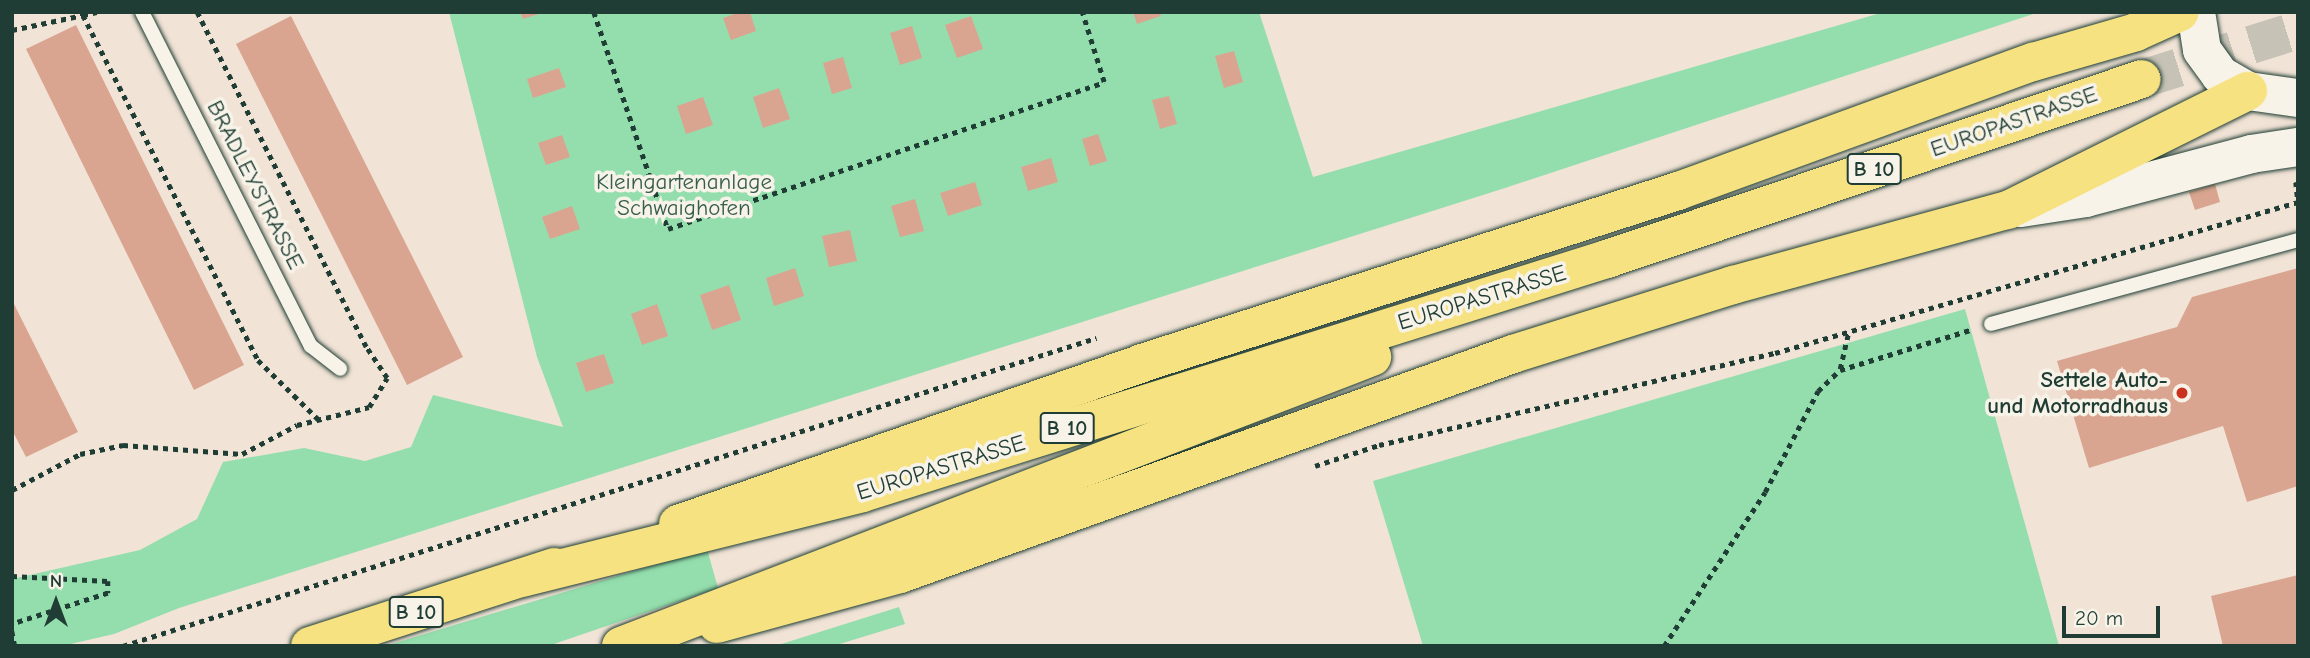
<!DOCTYPE html>
<style>
body{margin:0}
#map{position:relative;width:2310px;height:658px;overflow:hidden;background:#f1e3d6;font-family:"Comic Neue",sans-serif}
div>[style]{position:absolute}
.green>*{inset:0;background:#94dead}
.building>*{inset:0;background:#daa590}
.highway-tunnel>*{height:38px;margin-top:-19px;transform-origin:0;background:repeating-linear-gradient(90deg,#c7c2b6 0 38px,transparent 0 57px)}
.path>*{height:4.5px;margin-top:-2.25px;transform-origin:0;background:repeating-linear-gradient(90deg,#1f3d34 0 5px,transparent 0 10px)}
.roads{filter:drop-shadow(0 0 2px #1f3d34) drop-shadow(0 0 2px #1f3d34)}
.lane>*{height:14px;margin:-7px;padding:0 7px;transform-origin:7px;border-radius:7px;background:#f7f3e8}
.secondary>*{height:38px;margin:-19px;padding:0 19px;transform-origin:19px;border-radius:19px;background:#f7f3e8}
.primary>*{height:38px;margin:-19px;padding:0 19px;transform-origin:19px;border-radius:19px;background:#f7e281}
.highway>*{height:38px;margin:-19px;padding:0 19px;transform-origin:19px;border-radius:19px;background:#f7e281}
.dots>*{width:19px;height:19px;translate:-50% -50%;box-sizing:border-box;border:4px solid #f7f3e8;border-radius:50%}
span{translate:-50% -50%;white-space:nowrap;text-align:center;line-height:1.15;-webkit-text-stroke:7px #f7f3e8;paint-order:stroke}
.shield-label span{padding:2px 5px;background:#f7f3e8;border:2px solid;border-radius:5px;-webkit-text-stroke-width:0}
.shield-label{font-size:21px;color:#1f3d34;font-weight:700}
.street-label{font-size:23px;color:#1f3d34}
.park-label{font-size:23px;color:#365d4c}
.poi-label{font-size:23px;color:#1f3d34;font-weight:700}
.right{translate:-100% -50%;text-align:right}
.frame{position:absolute;inset:0;border:14px solid #1f3d34;pointer-events:none}
.north{position:absolute;left:21px;top:567px;width:70px;height:70px;-webkit-text-stroke:5px #f7f3e8;paint-order:stroke;rotate:0deg;font-size:19px;font-weight:700;line-height:28px;text-align:center;color:#1f3d34}
.north::after{content:'';display:block;margin:auto;width:24px;height:32px;background:#1f3d34;clip-path:polygon(50% 0,100% 100%,50% 72%,0 100%)}
.scale{position:absolute;left:2062px;top:606px;width:98px;height:32px;box-sizing:border-box;border:4px solid #1f3d34;border-top:0;padding-left:9px;font-size:21px;line-height:24px;white-space:nowrap;color:#1f3d34;-webkit-text-stroke:5px #f7f3e8;paint-order:stroke}
</style>
<div id="map">
<div class="green">
<i style="clip-path:polygon(449px 12px,1259px 12px,1313px 177px,1884px 12px,2039px 12px,1505px 188px,179px 608px,114px 634px,62px 646px,12px 646px,12px 579px,140px 550px,197px 519px,223px 462px,304px 448px,365px 461px,411px 447px,433px 395px,563px 427px,537px 357px)"></i>
<i style="clip-path:polygon(1965px 309px,2059px 646px,1423px 646px,1373px 481px)"></i>
<i style="clip-path:polygon(707px 549px,718px 588px,548px 646px,385px 646px)"></i>
<i style="clip-path:polygon(899px 607px,905px 624px,833px 646px,775px 646px)"></i>
</div>
<div class="building">
<i style="clip-path:polygon(520px 12px,542px 12px,542px 13px,523px 19px)"></i>
<i style="clip-path:polygon(740px 12px,750px 12px,756px 31px,731px 40px,723px 18px)"></i>
<i style="clip-path:polygon(1133px 12px,1159px 12px,1161px 16px,1137px 24px)"></i>
<i style="clip-path:polygon(291px 16px,463px 357px,407px 385px,236px 44px)"></i>
<i style="clip-path:polygon(971px 16px,983px 49px,957px 58px,945px 25px)"></i>
<i style="clip-path:polygon(76px 25px,244px 365px,194px 390px,26px 49px)"></i>
<i style="clip-path:polygon(912px 26px,922px 58px,900px 65px,890px 33px)"></i>
<i style="clip-path:polygon(1234px 51px,1243px 82px,1224px 88px,1215px 56px)"></i>
<i style="clip-path:polygon(843px 57px,852px 88px,832px 94px,823px 63px)"></i>
<i style="clip-path:polygon(559px 68px,566px 87px,533px 98px,527px 79px)"></i>
<i style="clip-path:polygon(779px 88px,790px 119px,763px 128px,753px 97px)"></i>
<i style="clip-path:polygon(1169px 96px,1177px 124px,1160px 129px,1152px 100px)"></i>
<i style="clip-path:polygon(703px 97px,713px 125px,686px 134px,677px 106px)"></i>
<i style="clip-path:polygon(1098px 134px,1107px 161px,1090px 166px,1082px 139px)"></i>
<i style="clip-path:polygon(562px 135px,570px 157px,546px 165px,538px 143px)"></i>
<i style="clip-path:polygon(1051px 158px,1058px 182px,1028px 191px,1021px 167px)"></i>
<i style="clip-path:polygon(975px 182px,982px 205px,948px 216px,940px 193px)"></i>
<i style="clip-path:polygon(2215px 184px,2220px 202px,2195px 210px,2189px 192px)"></i>
<i style="clip-path:polygon(915px 199px,924px 231px,900px 237px,891px 206px)"></i>
<i style="clip-path:polygon(572px 206px,580px 229px,550px 239px,542px 217px)"></i>
<i style="clip-path:polygon(850px 230px,857px 261px,829px 267px,822px 236px)"></i>
<i style="clip-path:polygon(795px 268px,804px 296px,774px 306px,766px 278px)"></i>
<i style="clip-path:polygon(2298px 268px,2298px 486px,2247px 502px,2223px 426px,2089px 468px,2057px 361px,2177px 327px,2192px 297px)"></i>
<i style="clip-path:polygon(729px 285px,741px 320px,712px 330px,700px 295px)"></i>
<i style="clip-path:polygon(12px 300px,78px 432px,26px 457px,12px 430px)"></i>
<i style="clip-path:polygon(657px 304px,668px 336px,642px 345px,631px 314px)"></i>
<i style="clip-path:polygon(604px 354px,614px 383px,586px 392px,576px 363px)"></i>
<i style="clip-path:polygon(2298px 575px,2298px 646px,2223px 646px,2211px 596px)"></i>
</div>
<div class="highway-tunnel">
<i style="left:2142px;top:79px;width:164px;rotate:-17.4deg"></i>
</div>
<div class="path">
<i style="left:594px;top:12px;width:229px;rotate:71.2deg"></i>
<i style="left:668px;top:229px;width:460px;rotate:-18.6deg"></i>
<i style="left:1104px;top:82px;width:73px;rotate:-107.4deg"></i>
<i style="left:83px;top:15px;width:14px;rotate:-12deg"></i>
<i style="left:12px;top:30px;width:73px;rotate:-11.9deg"></i>
<i style="left:83px;top:15px;width:387px;rotate:63.1deg"></i>
<i style="left:258px;top:360px;width:87px;rotate:44.5deg"></i>
<i style="left:2296px;top:182px;width:20px;rotate:84deg"></i>
<i style="left:1840px;top:369px;width:37px;rotate:-77deg"></i>
<i style="left:1315px;top:466px;width:67px;rotate:-18.2deg"></i>
<i style="left:1379px;top:445px;width:407px;rotate:-13.1deg"></i>
<i style="left:1775px;top:353px;width:544px;rotate:-16.1deg"></i>
<i style="left:12px;top:490px;width:77px;rotate:-27.9deg"></i>
<i style="left:80px;top:454px;width:44px;rotate:-11.8deg"></i>
<i style="left:123px;top:445px;width:119px;rotate:4.3deg"></i>
<i style="left:242px;top:454px;width:62px;rotate:-27.8deg"></i>
<i style="left:297px;top:425px;width:74px;rotate:-14deg"></i>
<i style="left:369px;top:407px;width:34px;rotate:-58deg"></i>
<i style="left:387px;top:378px;width:37px;rotate:-124deg"></i>
<i style="left:366px;top:347px;width:375px;rotate:-116.8deg"></i>
<i style="left:12px;top:576px;width:96px;rotate:3deg"></i>
<i style="left:108px;top:581px;width:12px;rotate:90deg"></i>
<i style="left:108px;top:593px;width:101px;rotate:162.1deg"></i>
<i style="left:12px;top:631px;width:15px;rotate:79deg"></i>
<i style="left:123px;top:646px;width:1021px;rotate:-17.57deg"></i>
<i style="left:1664px;top:646px;width:184px;rotate:-56.7deg"></i>
<i style="left:1765px;top:492px;width:114px;rotate:-62.3deg"></i>
<i style="left:1818px;top:391px;width:30px;rotate:-44deg"></i>
<i style="left:1840px;top:370px;width:136px;rotate:-17.1deg"></i>
</div>
<div class="roads">
<div class="lane">
<i style="left:142px;top:12px;width:374px;rotate:63.2deg"></i>
<i style="left:311px;top:346px;width:37px;rotate:38deg"></i>
<i style="left:1991px;top:324px;width:318px;rotate:-15.3deg"></i>
</div>
<div class="secondary">
<i style="left:2196px;top:12px;width:38px;rotate:81deg"></i>
<i style="left:2202px;top:50px;width:31px;rotate:54deg"></i>
<i style="left:2220px;top:75px;width:32px;rotate:30deg"></i>
<i style="left:2248px;top:91px;width:50px;rotate:8deg"></i>
<i style="left:2021px;top:208px;width:66px;rotate:-8.7deg"></i>
<i style="left:2086px;top:198px;width:171px;rotate:-14.9deg"></i>
<i style="left:2251px;top:154px;width:48px;rotate:-8.5deg"></i>
</div>
<div class="primary">
<i style="left:678px;top:524px;width:491px;rotate:-19.1deg"></i>
<i style="left:1142px;top:363px;width:563px;rotate:-17.79deg"></i>
<i style="left:1678px;top:191px;width:378px;rotate:-20deg"></i>
<i style="left:2033px;top:62px;width:107px;rotate:-16.2deg"></i>
<i style="left:2136px;top:32px;width:48px;rotate:-24.4deg"></i>
<i style="left:717px;top:624px;width:190px;rotate:-15.3deg"></i>
<i style="left:900px;top:574px;width:651px;rotate:-19.74deg"></i>
<i style="left:1513px;top:354px;width:231px;rotate:-17.4deg"></i>
<i style="left:1733px;top:285px;width:285px;rotate:-15.3deg"></i>
<i style="left:2008px;top:210px;width:268px;rotate:-26.4deg"></i>
<i style="left:310px;top:646px;width:257px;rotate:-17.9deg"></i>
</div>
<div class="highway">
<i style="left:522px;top:578px;width:350px;rotate:-14deg"></i>
<i style="left:862px;top:493px;width:781px;rotate:-17.44deg"></i>
<i style="left:1607px;top:259px;width:564px;rotate:-18.6deg"></i>
<i style="left:621px;top:646px;width:805px;rotate:-21.05deg"></i>
</div>
</div>
<div class="dots">
<i style="left:2182px;top:393px;background:#c8321e"></i>
</div>
<div class="shield-label">
<span style="left:1874px;top:169px">B 10</span>
<span style="left:1067px;top:428px">B 10</span>
<span style="left:416px;top:612px">B 10</span>
</div>
<div class="street-label">
<span style="left:2014px;top:122px;rotate:-19deg">EUROPASTRASSE</span>
<span style="left:255px;top:185px;rotate:63deg">BRADLEYSTRASSE</span>
<span style="left:1482px;top:298px;rotate:-17deg">EUROPASTRASSE</span>
<span style="left:941px;top:468px;rotate:-17deg">EUROPASTRASSE</span>
</div>
<div class="park-label">
<span style="left:684px;top:195px">Kleingartenanlage<br>Schwaighofen</span>
</div>
<div class="poi-label">
<span class="right" style="left:2168px;top:393px">Settele Auto-<br>und Motorradhaus</span>
</div>
<div class="frame"></div>
<div class="north">N</div>
<div class="scale">20 m</div>
</div>
